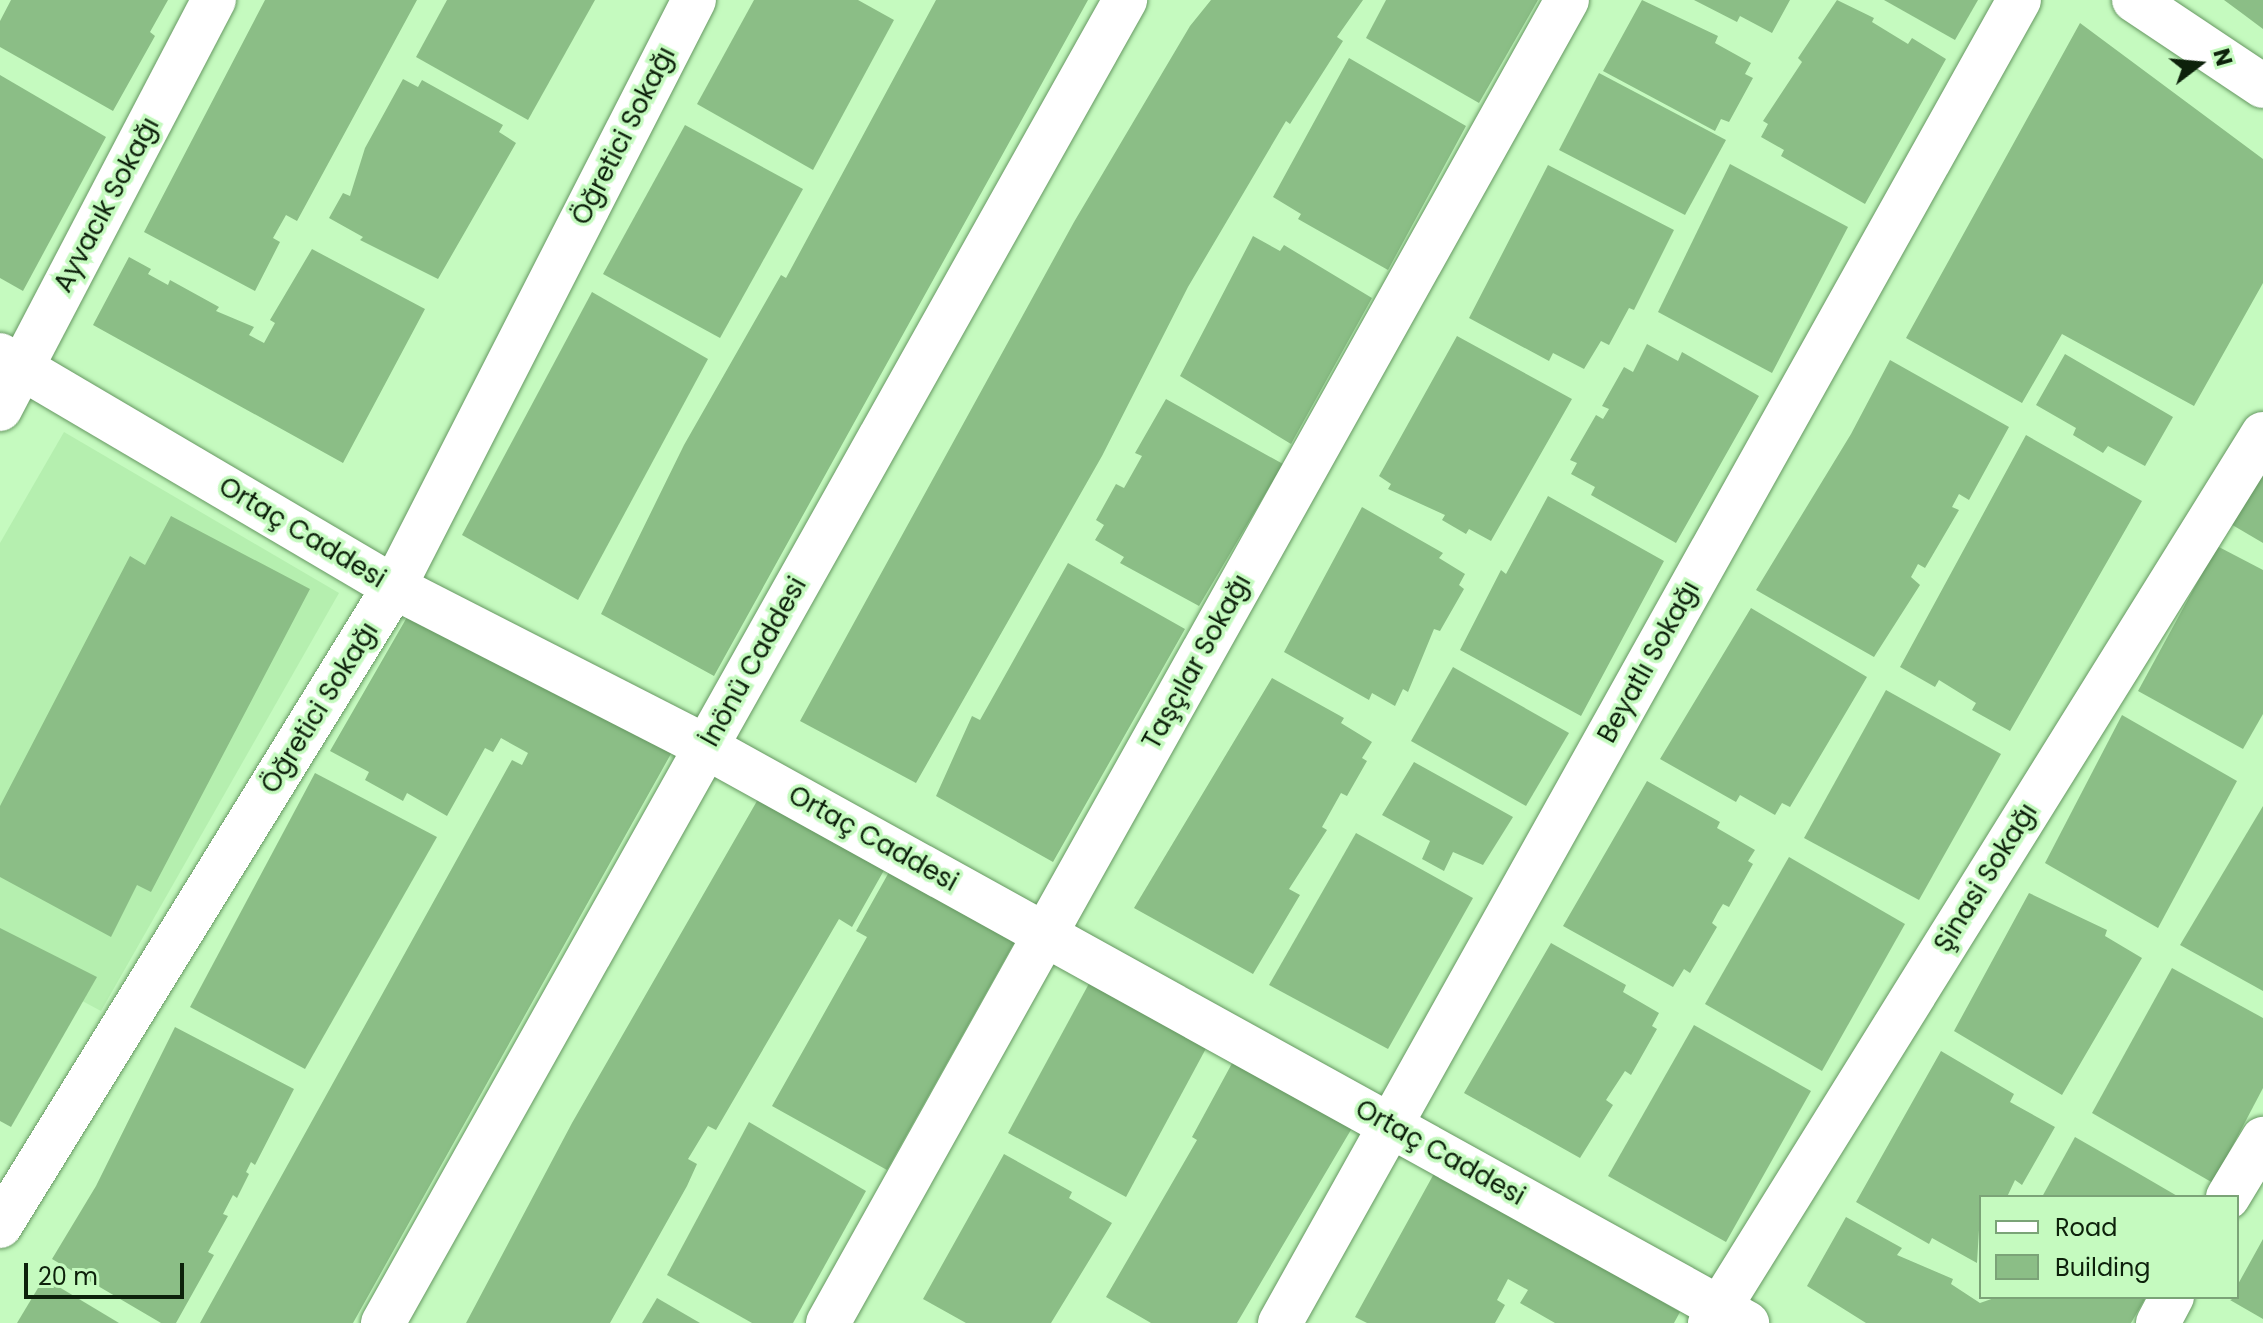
<!DOCTYPE html>
<meta charset="utf-8">
<style>
body{margin:0}
#map{position:relative;width:2263px;height:1323px;overflow:hidden;background:#c5fabf;font-family:Poppins,sans-serif}
div>[style]{position:absolute}
.built>*{inset:0;background:#b5efaf}
.building>*{inset:0;background:#8bbe86}
.roads{filter:drop-shadow(0 0 2px #669862) drop-shadow(0 0 2px #669862)}
.minor>*{height:44px;margin:-22px;padding:0 22px;transform-origin:22px;border-radius:22px;background:#fff}
.tertiary>*{height:44px;margin:-22px;padding:0 22px;transform-origin:22px;border-radius:22px;background:#fff}
span{translate:-50% -50%;white-space:nowrap;text-align:center;line-height:1.15;-webkit-text-stroke:7px #c5fabf;paint-order:stroke}
.street-label{font-size:26px;color:#0d210b}
.legend{position:absolute;left:1979px;top:1195px;width:260px;height:104px;box-sizing:border-box;background:#c5fabf;border:2px solid #7ba377;margin:0;padding:10px 14px;list-style:none;font-size:24px;color:#0d210b}
.legend li{display:flex;align-items:center;gap:16px;height:40px}
.legend b{width:40px;border:2px solid #7ba377}
.north{position:absolute;left:2159px;top:24px;width:80px;height:80px;-webkit-text-stroke:6px #c5fabf;paint-order:stroke;rotate:74deg;font-size:22px;font-weight:700;line-height:32px;text-align:center;color:#0d210b}
.north::after{content:'';display:block;margin:auto;width:28px;height:36px;background:#0d210b;clip-path:polygon(50% 0,100% 100%,50% 72%,0 100%)}
.scale{position:absolute;left:24px;top:1263px;width:160px;height:36px;box-sizing:border-box;border:4px solid #0d210b;border-top:0;padding-left:10px;font-size:24px;line-height:28px;white-space:nowrap;color:#0d210b;-webkit-text-stroke:6px #c5fabf;paint-order:stroke}
</style>
<div id="map">
<div class="built">
<i style="clip-path:polygon(64px 432px,339px 593px,101px 1011px,0 957px,0 543px)"></i>
</div>
<div class="building">
<i style="clip-path:polygon(11px 0,168px 0,150px 32px,155px 36px,113px 111px,0 47px,0 21px)"></i>
<i style="clip-path:polygon(265px 0,417px 0,297px 221px,286px 215px,273px 238px,280px 242px,255px 291px,144px 232px)"></i>
<i style="clip-path:polygon(447px 0,595px 0,528px 120px,416px 57px)"></i>
<i style="clip-path:polygon(754px 0,858px 0,894px 20px,813px 170px,697px 104px)"></i>
<i style="clip-path:polygon(936px 0,1088px 0,714px 676px,601px 614px,684px 445px,781px 275px,786px 278px)"></i>
<i style="clip-path:polygon(1211px 0,1363px 0,1337px 37px,1343px 41px,1290px 124px,1286px 121px,1188px 287px,1102px 456px,916px 783px,800px 721px,1074px 222px,1190px 26px)"></i>
<i style="clip-path:polygon(1386px 0,1538px 0,1479px 103px,1366px 38px)"></i>
<i style="clip-path:polygon(1642px 0,1718px 36px,1715px 43px,1751px 63px,1745px 74px,1753px 78px,1729px 122px,1721px 119px,1715px 131px,1603px 71px)"></i>
<i style="clip-path:polygon(1694px 0,1790px 0,1772px 33px,1740px 16px,1737px 22px)"></i>
<i style="clip-path:polygon(1837px 0,1874px 18px,1872px 22px,1908px 44px,1912px 38px,1946px 59px,1865px 204px,1781px 156px,1784px 150px,1761px 137px,1768px 124px,1763px 121px,1802px 62px,1798px 58px)"></i>
<i style="clip-path:polygon(1884px 0,1978px 0,1955px 40px)"></i>
<i style="clip-path:polygon(2224px 0,2263px 0,2263px 29px,2243px 14px)"></i>
<i style="clip-path:polygon(2080px 23px,2263px 159px,2263px 283px,2194px 406px,2062px 334px,2022px 403px,1906px 338px)"></i>
<i style="clip-path:polygon(1349px 58px,1466px 126px,1388px 270px,1298px 219px,1301px 214px,1273px 197px)"></i>
<i style="clip-path:polygon(1599px 73px,1726px 140px,1685px 215px,1559px 150px)"></i>
<i style="clip-path:polygon(0 75px,106px 137px,23px 291px,0 278px)"></i>
<i style="clip-path:polygon(403px 79px,418px 87px,422px 80px,503px 125px,499px 132px,516px 143px,438px 279px,360px 240px,363px 237px,329px 218px,343px 193px,350px 196px,365px 148px)"></i>
<i style="clip-path:polygon(685px 125px,803px 189px,720px 338px,603px 274px)"></i>
<i style="clip-path:polygon(1730px 164px,1848px 227px,1772px 373px,1658px 312px)"></i>
<i style="clip-path:polygon(1548px 165px,1674px 230px,1634px 310px,1629px 308px,1609px 345px,1601px 341px,1584px 369px,1553px 353px,1549px 361px,1469px 318px)"></i>
<i style="clip-path:polygon(1253px 236px,1280px 251px,1284px 245px,1372px 298px,1291px 444px,1180px 376px)"></i>
<i style="clip-path:polygon(312px 249px,425px 309px,343px 463px,93px 325px,129px 257px,151px 269px,148px 274px,168px 285px,170px 280px,219px 307px,216px 311px,254px 327px,249px 335px,264px 343px,275px 323px,270px 320px)"></i>
<i style="clip-path:polygon(592px 292px,708px 359px,578px 600px,462px 535px)"></i>
<i style="clip-path:polygon(1457px 336px,1572px 399px,1491px 541px,1469px 529px,1466px 534px,1442px 520px,1445px 515px,1388px 489px,1391px 484px,1379px 476px)"></i>
<i style="clip-path:polygon(1647px 344px,1678px 361px,1682px 352px,1759px 396px,1676px 543px,1591px 495px,1595px 487px,1571px 474px,1577px 463px,1570px 460px,1596px 415px,1603px 419px,1609px 409px,1602px 406px,1624px 367px,1633px 372px)"></i>
<i style="clip-path:polygon(2065px 354px,2173px 417px,2145px 466px,2108px 446px,2103px 453px,2073px 435px,2076px 428px,2036px 405px)"></i>
<i style="clip-path:polygon(1890px 360px,2009px 427px,1969px 500px,1959px 494px,1952px 507px,1959px 510px,1925px 568px,1918px 564px,1911px 577px,1920px 585px,1874px 657px,1756px 590px,1851px 434px)"></i>
<i style="clip-path:polygon(1166px 399px,1283px 464px,1199px 606px,1120px 563px,1124px 557px,1095px 540px,1104px 525px,1096px 520px,1116px 484px,1124px 488px,1142px 456px,1135px 453px)"></i>
<i style="clip-path:polygon(2026px 435px,2142px 501px,2010px 731px,1972px 710px,1976px 703px,1939px 680px,1935px 687px,1900px 667px)"></i>
<i style="clip-path:polygon(2263px 463px,2263px 543px,2229px 523px)"></i>
<i style="clip-path:polygon(1548px 496px,1664px 561px,1581px 716px,1460px 650px,1501px 570px,1506px 574px)"></i>
<i style="clip-path:polygon(1362px 507px,1443px 553px,1439px 558px,1465px 574px,1459px 585px,1464px 589px,1440px 631px,1434px 629px,1408px 692px,1403px 689px,1395px 706px,1372px 693px,1369px 700px,1284px 652px)"></i>
<i style="clip-path:polygon(171px 516px,310px 589px,151px 892px,137px 885px,111px 937px,0 877px,0 806px,130px 556px,145px 565px)"></i>
<i style="clip-path:polygon(2217px 546px,2263px 570px,2263px 714px,2243px 749px,2138px 691px)"></i>
<i style="clip-path:polygon(1068px 563px,1185px 629px,1053px 862px,936px 796px,972px 716px,980px 720px)"></i>
<i style="clip-path:polygon(414px 605px,672px 752px,353px 1323px,200px 1323px,512px 760px,522px 765px,528px 753px,501px 738px,493px 752px,485px 748px,447px 816px,407px 793px,403px 801px,365px 780px,369px 772px,330px 751px)"></i>
<i style="clip-path:polygon(1751px 608px,1867px 677px,1790px 807px,1782px 803px,1775px 815px,1740px 795px,1736px 802px,1660px 759px)"></i>
<i style="clip-path:polygon(1453px 667px,1569px 733px,1526px 806px,1411px 741px)"></i>
<i style="clip-path:polygon(1272px 678px,1344px 718px,1341px 723px,1372px 742px,1362px 758px,1367px 761px,1347px 796px,1341px 793px,1322px 827px,1327px 830px,1289px 889px,1300px 895px,1253px 974px,1134px 908px)"></i>
<i style="clip-path:polygon(1886px 690px,2001px 754px,1919px 900px,1804px 838px)"></i>
<i style="clip-path:polygon(2122px 715px,2237px 781px,2158px 928px,2045px 863px)"></i>
<i style="clip-path:polygon(1414px 762px,1513px 817px,1483px 865px,1453px 852px,1444px 871px,1422px 859px,1430px 841px,1382px 815px)"></i>
<i style="clip-path:polygon(315px 773px,437px 837px,305px 1069px,190px 1007px)"></i>
<i style="clip-path:polygon(1647px 781px,1720px 822px,1717px 828px,1755px 850px,1748px 861px,1753px 864px,1729px 907px,1723px 904px,1718px 912px,1712px 923px,1717px 927px,1690px 973px,1684px 969px,1673px 987px,1563px 926px)"></i>
<i style="clip-path:polygon(761px 794px,887px 865px,852px 927px,839px 919px,716px 1130px,708px 1126px,688px 1159px,697px 1164px,687px 1186px,610px 1323px,466px 1323px,572px 1123px)"></i>
<i style="clip-path:polygon(2263px 806px,2263px 991px,2180px 945px)"></i>
<i style="clip-path:polygon(1356px 833px,1473px 898px,1388px 1049px,1269px 985px)"></i>
<i style="clip-path:polygon(1789px 857px,1905px 924px,1822px 1071px,1705px 1004px)"></i>
<i style="clip-path:polygon(893px 865px,1018px 936px,887px 1170px,772px 1106px,867px 937px,856px 931px)"></i>
<i style="clip-path:polygon(2029px 893px,2107px 930px,2105px 936px,2142px 958px,2062px 1095px,1954px 1031px)"></i>
<i style="clip-path:polygon(0 928px,97px 977px,11px 1127px,0 1121px)"></i>
<i style="clip-path:polygon(1551px 943px,1626px 985px,1623px 992px,1659px 1013px,1652px 1026px,1657px 1029px,1631px 1075px,1625px 1071px,1606px 1100px,1613px 1105px,1580px 1158px,1464px 1093px)"></i>
<i style="clip-path:polygon(2172px 968px,2263px 1018px,2263px 1088px,2213px 1183px,2092px 1113px)"></i>
<i style="clip-path:polygon(1092px 978px,1210px 1041px,1126px 1197px,1008px 1133px)"></i>
<i style="clip-path:polygon(1694px 1025px,1811px 1091px,1726px 1242px,1608px 1176px)"></i>
<i style="clip-path:polygon(175px 1027px,294px 1089px,255px 1165px,251px 1162px,246px 1172px,249px 1174px,237px 1198px,233px 1195px,223px 1214px,228px 1216px,208px 1252px,214px 1255px,176px 1323px,161px 1323px,52px 1259px,96px 1186px)"></i>
<i style="clip-path:polygon(1941px 1051px,2014px 1094px,2010px 1102px,2055px 1127px,2022px 1185px,2015px 1180px,2007px 1197px,1981px 1197px,1977px 1263px,1932px 1238px,1929px 1244px,1856px 1202px)"></i>
<i style="clip-path:polygon(1236px 1056px,1355px 1123px,1237px 1323px,1151px 1323px,1106px 1297px,1197px 1140px,1192px 1137px)"></i>
<i style="clip-path:polygon(749px 1122px,866px 1191px,793px 1323px,752px 1323px,667px 1275px)"></i>
<i style="clip-path:polygon(2075px 1137px,2136px 1172px,2179px 1197px,2042px 1197px)"></i>
<i style="clip-path:polygon(1004px 1154px,1072px 1192px,1069px 1198px,1112px 1223px,1051px 1323px,966px 1323px,923px 1299px)"></i>
<i style="clip-path:polygon(1436px 1170px,1680px 1312px,1674px 1323px,1555px 1323px,1520px 1303px,1528px 1290px,1508px 1279px,1497px 1300px,1505px 1305px,1495px 1323px,1367px 1323px,1355px 1317px)"></i>
<i style="clip-path:polygon(1846px 1217px,1902px 1248px,1897px 1255px,1953px 1279px,1951px 1284px,1980px 1303px,1997px 1297px,2146px 1297px,2131px 1323px,1866px 1323px,1807px 1286px)"></i>
<i style="clip-path:polygon(2263px 1239px,2263px 1319px,2230px 1300px,2237px 1297px,2237px 1286px)"></i>
<i style="clip-path:polygon(44px 1278px,119px 1323px,17px 1323px)"></i>
<i style="clip-path:polygon(657px 1298px,700px 1323px,642px 1323px)"></i>
</div>
<div class="roads">
<div class="minor">
<i style="left:0;top:355px;width:457px;rotate:30.5deg"></i>
<i style="left:394px;top:587px;width:351px;rotate:27.1deg"></i>
<i style="left:706px;top:747px;width:1190px;rotate:28.96deg"></i>
<i style="left:0;top:409px;width:462px;rotate:-62.4deg"></i>
<i style="left:2228px;top:1197px;width:68px;rotate:-58.9deg"></i>
<i style="left:0;top:1226px;width:751px;rotate:-58.34deg"></i>
<i style="left:394px;top:587px;width:659px;rotate:-62.93deg"></i>
<i style="left:828px;top:1323px;width:1515px;rotate:-60.81deg"></i>
<i style="left:1280px;top:1323px;width:1515px;rotate:-60.81deg"></i>
<i style="left:1710px;top:1323px;width:1047px;rotate:-58.12deg"></i>
<i style="left:2158px;top:1323px;width:30px;rotate:-62deg"></i>
</div>
<div class="tertiary">
<i style="left:2134px;top:0;width:155px;rotate:33.7deg"></i>
<i style="left:383px;top:1323px;width:1517px;rotate:-60.71deg"></i>
</div>
</div>
<div class="street-label">
<span style="left:624px;top:136px;rotate:-63deg">Öğretici Sokağı</span>
<span style="left:107px;top:205px;rotate:-62deg">Ayvacık Sokağı</span>
<span style="left:302px;top:533px;rotate:31deg">Ortaç Caddesi</span>
<span style="left:754px;top:662px;rotate:-61deg">İnönü Caddesi</span>
<span style="left:1197px;top:662px;rotate:-61deg">Taşçılar Sokağı</span>
<span style="left:1649px;top:662px;rotate:-61deg">Beyatlı Sokağı</span>
<span style="left:320px;top:708px;rotate:-58deg">Öğretici Sokağı</span>
<span style="left:873px;top:839px;rotate:29deg">Ortaç Caddesi</span>
<span style="left:1986px;top:878px;rotate:-58deg">Şinasi Sokağı</span>
<span style="left:1440px;top:1153px;rotate:29deg">Ortaç Caddesi</span>
</div>
<ul class="legend">
<li><b style="height:10px;background:#fff"></b>Road</li>
<li><b style="height:22px;background:#8bbe86"></b>Building</li>
</ul>
<div class="north">N</div>
<div class="scale">20 m</div>
</div>
